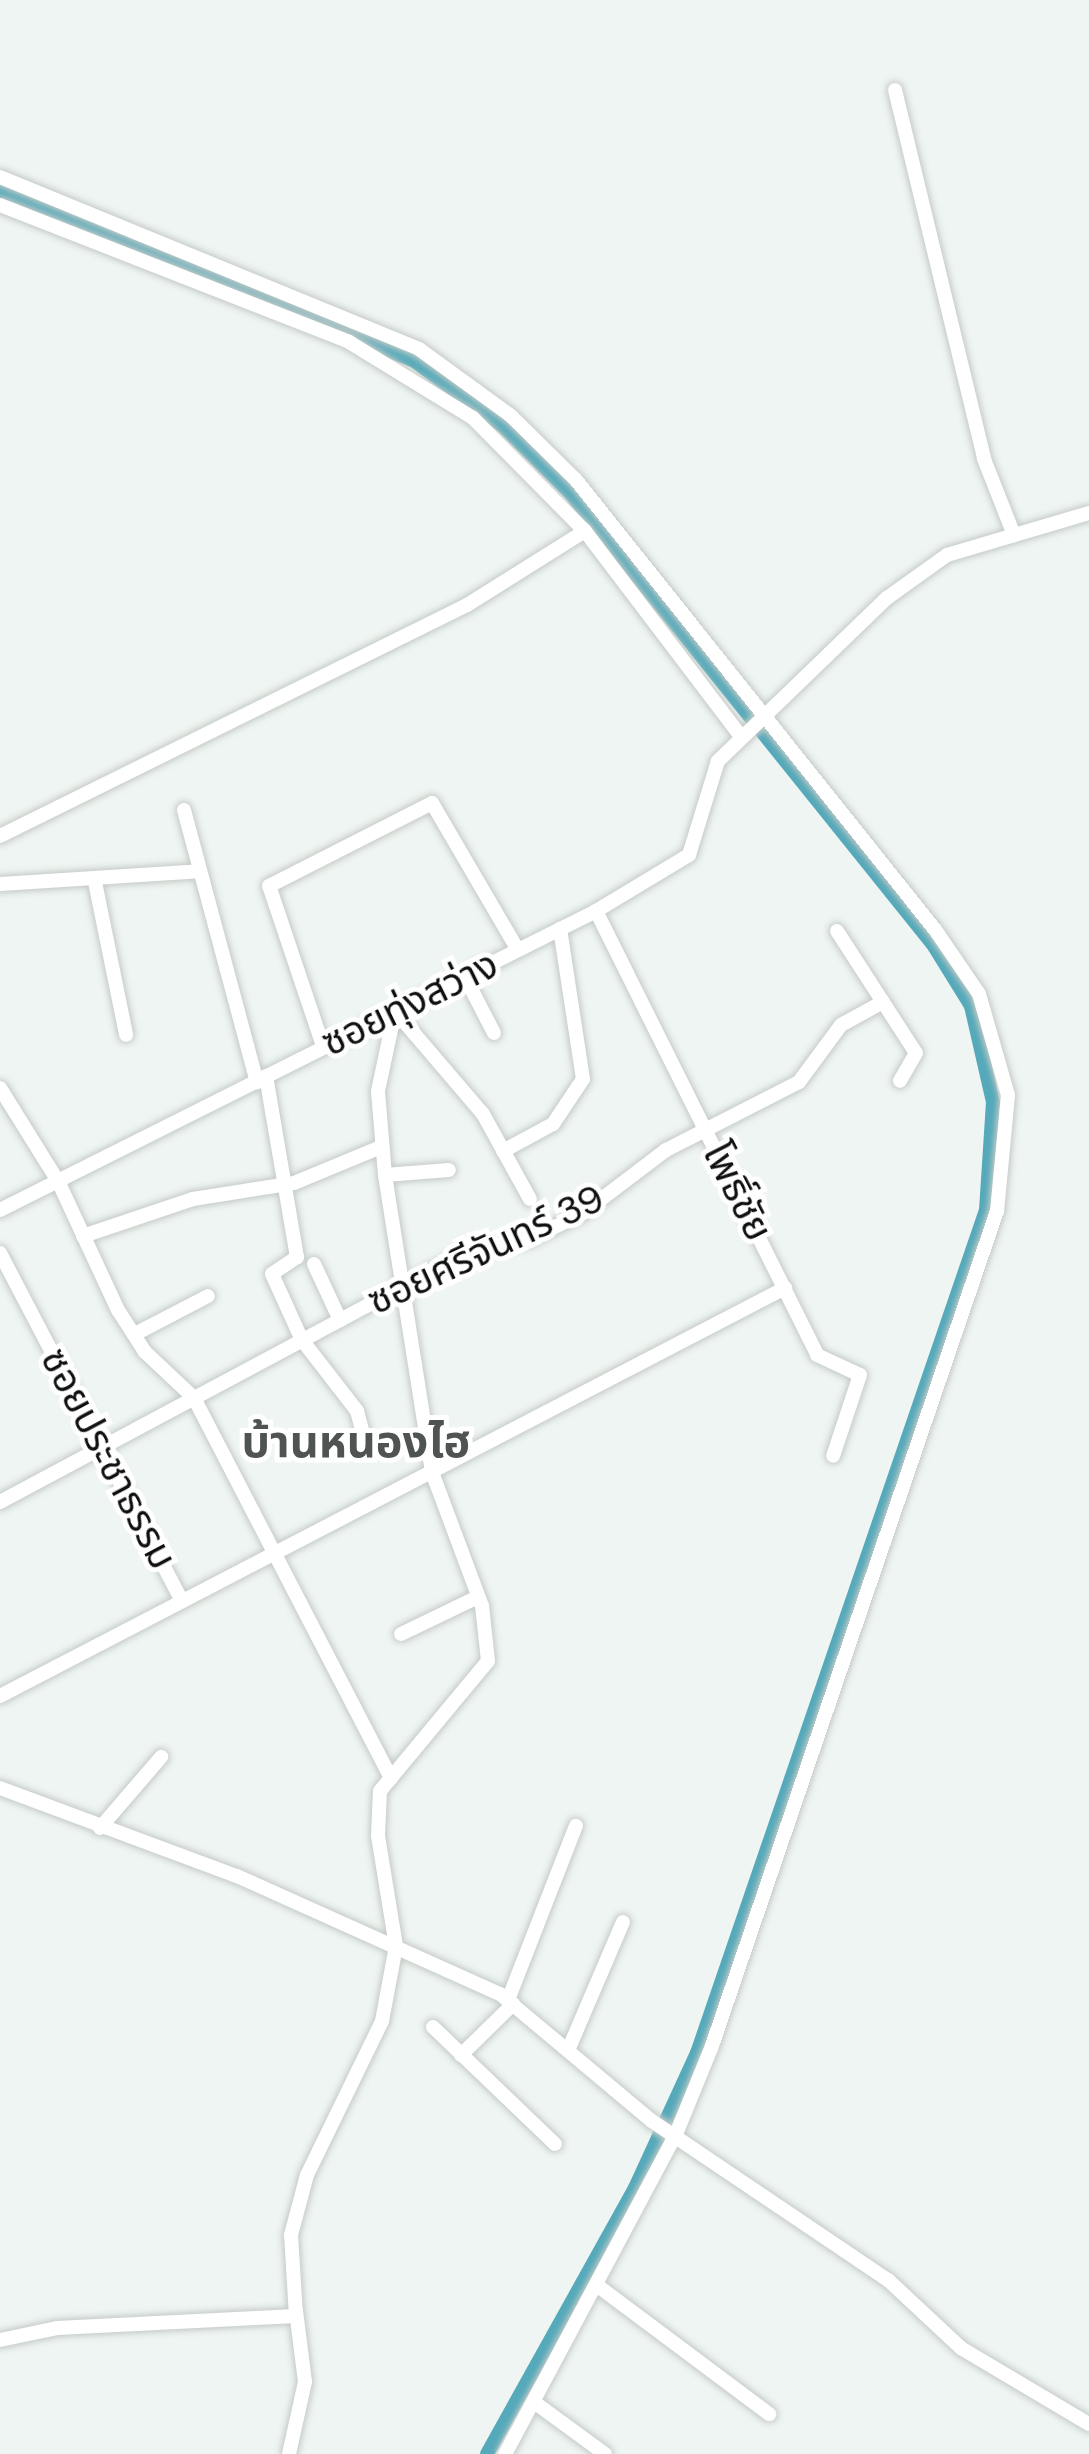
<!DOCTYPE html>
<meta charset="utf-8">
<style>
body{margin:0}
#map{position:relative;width:1089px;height:2454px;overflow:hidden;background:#eff5f2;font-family:"DM Sans","Noto Sans Thai",sans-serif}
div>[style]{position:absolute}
.canal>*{height:14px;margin:-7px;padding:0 7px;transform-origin:7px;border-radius:7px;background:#54a9ba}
.roads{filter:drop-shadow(0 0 3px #c5cbc7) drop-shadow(0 0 3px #c5cbc7)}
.street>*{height:14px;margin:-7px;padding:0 7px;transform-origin:7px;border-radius:7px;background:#fff}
span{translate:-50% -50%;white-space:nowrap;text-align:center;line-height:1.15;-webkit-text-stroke:10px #fff;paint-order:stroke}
.street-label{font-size:39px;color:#0e100f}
.quarter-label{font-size:45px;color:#4f5452;font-weight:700}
</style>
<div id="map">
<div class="canal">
<i style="left:0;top:191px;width:446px;rotate:22.3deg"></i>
<i style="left:413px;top:360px;width:112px;rotate:36.3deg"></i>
<i style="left:503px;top:426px;width:96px;rotate:45deg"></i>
<i style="left:571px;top:494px;width:580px;rotate:51.23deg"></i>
<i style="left:934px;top:946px;width:70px;rotate:58.3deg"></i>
<i style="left:971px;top:1006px;width:98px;rotate:77.1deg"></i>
<i style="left:993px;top:1102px;width:108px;rotate:93.7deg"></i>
<i style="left:986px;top:1210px;width:891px;rotate:108.92deg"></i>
<i style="left:697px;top:2053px;width:149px;rotate:114.7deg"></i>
<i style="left:635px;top:2188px;width:304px;rotate:119.1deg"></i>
</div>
<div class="roads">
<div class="street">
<i style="left:895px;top:90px;width:380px;rotate:76.4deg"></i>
<i style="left:984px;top:459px;width:82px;rotate:68.5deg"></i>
<i style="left:0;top:177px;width:453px;rotate:22.3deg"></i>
<i style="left:419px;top:349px;width:112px;rotate:36deg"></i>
<i style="left:510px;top:415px;width:93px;rotate:44.6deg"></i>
<i style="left:576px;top:480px;width:577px;rotate:51.4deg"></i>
<i style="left:936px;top:931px;width:76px;rotate:55.7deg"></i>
<i style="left:979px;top:994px;width:105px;rotate:74deg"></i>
<i style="left:1008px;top:1095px;width:117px;rotate:95.4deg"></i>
<i style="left:997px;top:1211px;width:882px;rotate:108.85deg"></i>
<i style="left:712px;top:2046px;width:95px;rotate:112.2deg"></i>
<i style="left:676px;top:2134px;width:363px;rotate:118.1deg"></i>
<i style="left:0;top:205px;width:375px;rotate:21.4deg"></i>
<i style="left:349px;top:342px;width:145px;rotate:31.5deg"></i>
<i style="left:473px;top:418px;width:159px;rotate:45.3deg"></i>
<i style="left:585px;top:531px;width:256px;rotate:52.8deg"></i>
<i style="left:184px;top:810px;width:282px;rotate:75deg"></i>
<i style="left:0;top:836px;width:521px;rotate:-26.32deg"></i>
<i style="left:467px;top:605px;width:139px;rotate:-32.1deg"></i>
<i style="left:95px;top:882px;width:156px;rotate:78.5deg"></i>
<i style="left:0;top:884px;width:200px;rotate:-3.7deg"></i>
<i style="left:596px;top:911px;width:496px;rotate:63.5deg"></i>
<i style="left:817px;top:1355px;width:47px;rotate:24.9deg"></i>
<i style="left:860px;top:1375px;width:85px;rotate:108.4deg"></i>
<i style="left:837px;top:931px;width:145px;rotate:57.1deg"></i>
<i style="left:916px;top:1053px;width:32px;rotate:120deg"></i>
<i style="left:465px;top:977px;width:63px;rotate:62.6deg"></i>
<i style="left:323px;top:1046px;width:169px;rotate:-108.6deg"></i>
<i style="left:269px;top:886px;width:183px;rotate:-27deg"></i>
<i style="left:432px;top:803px;width:170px;rotate:59.7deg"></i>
<i style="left:266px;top:1076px;width:184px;rotate:80.3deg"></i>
<i style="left:297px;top:1257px;width:30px;rotate:146deg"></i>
<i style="left:272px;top:1274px;width:72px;rotate:65.6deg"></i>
<i style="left:302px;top:1340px;width:90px;rotate:52.2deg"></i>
<i style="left:357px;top:1411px;width:28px;rotate:75deg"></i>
<i style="left:0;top:1088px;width:110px;rotate:58.1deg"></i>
<i style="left:58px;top:1181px;width:142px;rotate:65.1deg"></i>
<i style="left:118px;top:1310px;width:50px;rotate:57.3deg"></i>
<i style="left:145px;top:1352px;width:67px;rotate:43.2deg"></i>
<i style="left:194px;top:1398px;width:428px;rotate:62.6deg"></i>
<i style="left:503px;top:1151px;width:57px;rotate:-28.4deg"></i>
<i style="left:553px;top:1124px;width:54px;rotate:-56.3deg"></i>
<i style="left:583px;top:1079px;width:152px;rotate:-98.7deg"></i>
<i style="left:385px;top:1175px;width:64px;rotate:-4.5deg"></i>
<i style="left:0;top:1210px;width:667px;rotate:-26.64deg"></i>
<i style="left:596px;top:911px;width:109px;rotate:-31.1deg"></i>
<i style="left:689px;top:855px;width:98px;rotate:-72.9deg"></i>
<i style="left:718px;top:761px;width:235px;rotate:-44deg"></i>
<i style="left:887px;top:598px;width:74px;rotate:-35.6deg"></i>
<i style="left:947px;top:555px;width:148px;rotate:-16.5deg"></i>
<i style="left:83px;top:1236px;width:116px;rotate:-18.6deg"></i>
<i style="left:193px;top:1199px;width:102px;rotate:-9deg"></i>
<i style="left:294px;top:1183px;width:94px;rotate:-22.5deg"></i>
<i style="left:0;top:1253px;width:393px;rotate:62.4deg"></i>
<i style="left:314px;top:1264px;width:62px;rotate:65.1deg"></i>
<i style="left:135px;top:1334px;width:82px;rotate:-27.5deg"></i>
<i style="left:0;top:1502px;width:534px;rotate:-28.15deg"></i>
<i style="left:471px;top:1250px;width:58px;rotate:-10deg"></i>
<i style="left:528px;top:1240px;width:61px;rotate:-26.1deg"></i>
<i style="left:583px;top:1213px;width:104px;rotate:-37.2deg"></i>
<i style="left:666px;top:1150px;width:149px;rotate:-27.1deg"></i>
<i style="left:799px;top:1082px;width:71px;rotate:-53.6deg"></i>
<i style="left:841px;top:1025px;width:48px;rotate:-28.7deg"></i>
<i style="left:401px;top:1634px;width:85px;rotate:-25.7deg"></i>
<i style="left:0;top:1696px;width:885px;rotate:-27.46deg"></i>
<i style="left:0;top:1788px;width:253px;rotate:20.4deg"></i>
<i style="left:237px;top:1876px;width:288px;rotate:24.2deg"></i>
<i style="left:500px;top:1994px;width:198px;rotate:39.9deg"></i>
<i style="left:652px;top:2121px;width:285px;rotate:34deg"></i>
<i style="left:888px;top:2280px;width:100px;rotate:43deg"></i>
<i style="left:961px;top:2348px;width:149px;rotate:30.7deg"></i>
<i style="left:100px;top:1828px;width:94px;rotate:-49.3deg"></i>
<i style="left:508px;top:2000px;width:187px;rotate:-68.7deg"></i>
<i style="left:433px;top:2027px;width:169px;rotate:43.8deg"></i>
<i style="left:569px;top:2048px;width:137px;rotate:-66.8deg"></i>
<i style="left:461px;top:2055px;width:73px;rotate:-44.4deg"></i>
<i style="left:598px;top:2286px;width:214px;rotate:36.8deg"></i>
<i style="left:0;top:2340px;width:58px;rotate:-11.9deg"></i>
<i style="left:57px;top:2328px;width:239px;rotate:-2.9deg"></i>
<i style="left:296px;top:2316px;width:81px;rotate:-93.5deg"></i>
<i style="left:291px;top:2235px;width:62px;rotate:-75.1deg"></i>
<i style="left:307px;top:2175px;width:171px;rotate:-64deg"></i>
<i style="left:382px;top:2021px;width:76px;rotate:-79.4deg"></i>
<i style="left:396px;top:1946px;width:111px;rotate:-99.3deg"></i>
<i style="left:378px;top:1836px;width:45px;rotate:-87.5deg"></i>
<i style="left:380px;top:1791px;width:169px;rotate:-50.3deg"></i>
<i style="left:488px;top:1661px;width:55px;rotate:-96.2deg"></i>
<i style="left:482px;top:1606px;width:143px;rotate:-110.5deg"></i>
<i style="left:432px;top:1472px;width:301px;rotate:-99deg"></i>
<i style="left:385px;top:1175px;width:84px;rotate:-94.8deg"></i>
<i style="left:378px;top:1091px;width:82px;rotate:-78deg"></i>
<i style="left:395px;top:1011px;width:135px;rotate:49.5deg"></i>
<i style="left:483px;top:1114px;width:97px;rotate:61.1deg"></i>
<i style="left:534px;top:2402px;width:88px;rotate:36.2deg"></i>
<i style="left:289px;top:2454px;width:74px;rotate:-77.5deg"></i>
<i style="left:305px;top:2382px;width:72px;rotate:-97.2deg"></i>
</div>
</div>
<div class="street-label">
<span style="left:410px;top:1004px;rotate:-26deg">ซอยทุ่งสว่าง</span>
<span style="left:737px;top:1192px;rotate:63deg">โพธิ์ชัย</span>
<span style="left:486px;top:1250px;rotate:-25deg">ซอยศรีจันทร์ 39</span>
<span style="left:108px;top:1459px;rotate:62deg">ซอยประชาธรรม</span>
</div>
<div class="quarter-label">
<span style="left:356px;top:1442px">บ้านหนองไฮ</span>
</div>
</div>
